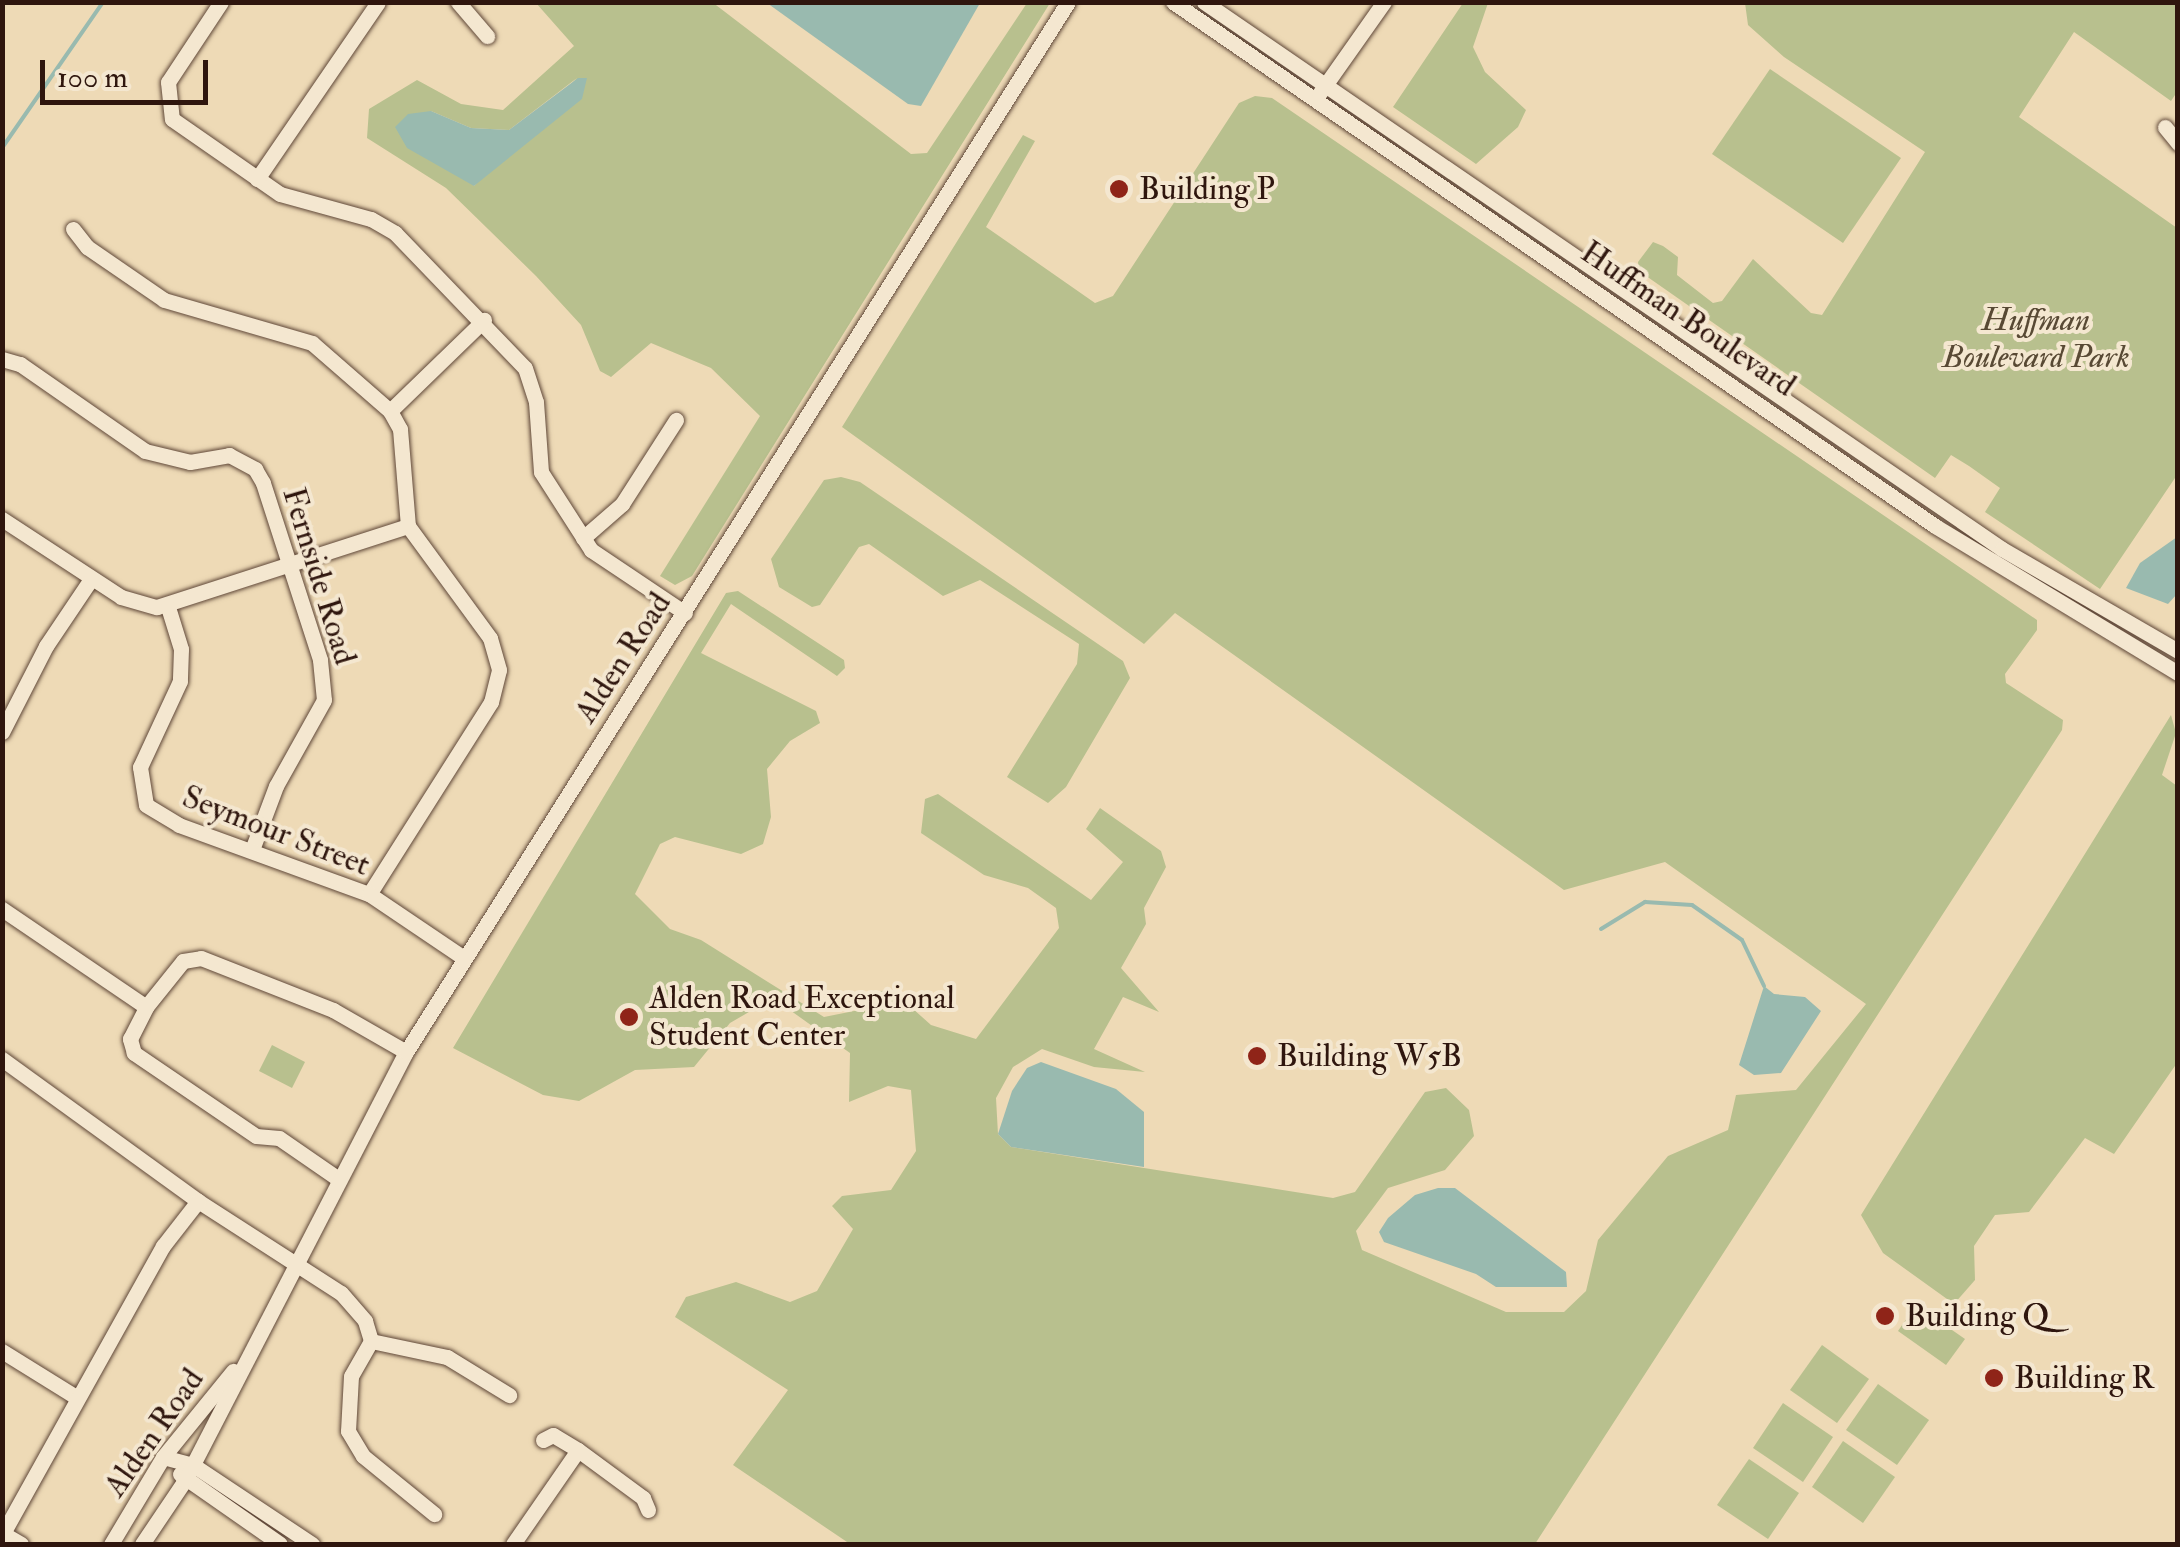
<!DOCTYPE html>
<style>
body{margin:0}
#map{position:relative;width:2180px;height:1547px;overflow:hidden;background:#eedab6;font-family:"IM FELL Double Pica",serif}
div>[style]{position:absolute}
.green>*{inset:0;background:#b8c08e}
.water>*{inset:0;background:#99baaf}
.stream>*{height:4px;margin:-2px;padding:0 2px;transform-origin:2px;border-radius:2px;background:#99baaf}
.roads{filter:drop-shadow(0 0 2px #5f4738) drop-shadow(0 0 2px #5f4738)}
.minor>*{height:15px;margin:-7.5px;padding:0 7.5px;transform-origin:7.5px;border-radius:7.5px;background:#f4e7d0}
.dots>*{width:28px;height:28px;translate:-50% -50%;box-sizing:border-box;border:5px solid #f4e7d0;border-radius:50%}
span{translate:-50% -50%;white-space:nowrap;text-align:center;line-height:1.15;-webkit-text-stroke:8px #f4e7d0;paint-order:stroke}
.poi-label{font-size:32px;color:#2f160e}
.left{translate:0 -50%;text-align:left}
.street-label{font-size:32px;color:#2f160e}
.park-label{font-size:32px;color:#584934;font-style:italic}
.frame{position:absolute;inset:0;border:5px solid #2f160e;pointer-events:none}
.scale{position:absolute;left:40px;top:60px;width:168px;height:45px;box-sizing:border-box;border:5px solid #2f160e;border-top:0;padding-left:12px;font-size:30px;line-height:35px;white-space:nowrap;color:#2f160e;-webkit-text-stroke:8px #f4e7d0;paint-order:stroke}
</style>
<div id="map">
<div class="green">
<i style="clip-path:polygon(evenodd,712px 2px,911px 154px,927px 153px,1027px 3px,1050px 3px,692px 576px,675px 585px,660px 576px,760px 416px,711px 368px,651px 343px,611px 377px,600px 371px,581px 325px,536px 276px,446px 188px,367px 138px,369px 109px,417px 80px,461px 104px,503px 110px,574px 46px,536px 3px,712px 2px,577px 78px,474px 186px,431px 111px,471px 128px,509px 130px,577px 78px)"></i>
<i style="clip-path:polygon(1463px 3px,1488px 3px,1473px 47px,1485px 72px,1526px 110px,1518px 127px,1476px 164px,1393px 107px)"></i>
<i style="clip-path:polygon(1745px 3px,2177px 3px,2177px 92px,2171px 101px,2074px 32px,2019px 117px,2177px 228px,2177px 475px,2100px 589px,1985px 512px,2000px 488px,1969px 466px,1951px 455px,1935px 478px,1639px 271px,1638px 262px,1653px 242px,1663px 246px,1678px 257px,1677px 275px,1713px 303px,1722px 301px,1753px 259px,1811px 313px,1822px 315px,1925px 152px,1784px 57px,1748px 25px)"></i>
<i style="clip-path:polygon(1770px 69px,1901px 158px,1843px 243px,1712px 154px)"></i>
<i style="clip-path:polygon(1255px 96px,1272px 98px,2037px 620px,2037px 630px,2005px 674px,2006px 683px,2063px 720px,2062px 730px,1535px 1544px,850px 1544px,733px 1465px,788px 1390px,675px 1317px,686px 1297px,736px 1282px,790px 1302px,817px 1291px,853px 1229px,832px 1206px,842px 1196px,891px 1190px,916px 1151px,911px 1090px,888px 1086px,849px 1102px,850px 1053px,773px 998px,730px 1023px,694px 1067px,635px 1070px,579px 1101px,543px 1095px,453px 1048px,726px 593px,738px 591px,844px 660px,845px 668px,837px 676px,731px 604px,701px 653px,816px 711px,820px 723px,790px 741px,767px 769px,771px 817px,763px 844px,741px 854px,675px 837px,660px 844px,635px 894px,670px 929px,701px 940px,824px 1017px,859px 1010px,881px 991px,893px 991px,931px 1025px,976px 1039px,1059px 928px,1056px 908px,1028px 888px,984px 875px,921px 833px,925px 799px,938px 794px,1091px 900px,1123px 862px,1086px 829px,1100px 808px,1161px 851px,1166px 867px,1144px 908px,1146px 924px,1121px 968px,1159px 1012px,1123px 997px,1094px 1049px,1145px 1072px,1094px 1067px,1042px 1049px,1013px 1067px,996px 1098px,998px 1134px,1011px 1147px,1333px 1198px,1355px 1192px,1425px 1092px,1446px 1088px,1469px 1110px,1474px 1136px,1445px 1170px,1388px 1188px,1356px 1231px,1362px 1250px,1506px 1312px,1564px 1312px,1586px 1291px,1598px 1240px,1668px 1156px,1728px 1130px,1736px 1095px,1796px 1090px,1866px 1004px,1665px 862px,1564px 890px,1175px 613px,1144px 644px,842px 427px,1023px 135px,1035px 141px,986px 227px,1095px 303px,1113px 296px,1239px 103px)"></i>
<i style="clip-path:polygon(841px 477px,860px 482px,1123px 661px,1130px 678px,1066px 787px,1048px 803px,1007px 777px,1077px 664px,1079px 644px,980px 580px,943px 596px,869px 544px,859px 547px,820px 605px,812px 607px,779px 587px,771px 559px,824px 480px)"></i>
<i style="clip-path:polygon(2171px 715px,2176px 733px,2162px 775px,2177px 786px,2177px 1063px,2114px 1154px,2085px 1138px,2029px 1212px,1995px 1215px,1974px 1246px,1975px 1280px,1954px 1304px,1883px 1253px,1861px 1215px)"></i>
<i style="clip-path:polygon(272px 1045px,305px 1062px,292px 1088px,259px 1071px)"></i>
<i style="clip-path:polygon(1916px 1305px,1965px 1339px,1946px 1365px,1898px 1331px)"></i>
<i style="clip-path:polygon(1822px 1345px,1869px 1379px,1837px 1423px,1790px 1390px)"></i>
<i style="clip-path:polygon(1878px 1384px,1929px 1420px,1897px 1465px,1846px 1430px)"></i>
<i style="clip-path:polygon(1783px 1403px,1833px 1437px,1803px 1482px,1753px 1448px)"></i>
<i style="clip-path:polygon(1843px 1441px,1895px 1477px,1863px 1523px,1812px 1487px)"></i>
<i style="clip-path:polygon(1749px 1459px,1799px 1493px,1768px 1539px,1717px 1505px)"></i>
</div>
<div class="water">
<i style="clip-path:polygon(767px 3px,980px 3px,921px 106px,908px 104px)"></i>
<i style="clip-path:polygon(578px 78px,587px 78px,582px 99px,474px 186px,407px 148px,395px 127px,408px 114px,431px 111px,471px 128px,509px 130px)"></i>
<i style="clip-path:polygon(2177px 537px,2177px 594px,2168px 604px,2126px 588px,2140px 563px)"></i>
<i style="clip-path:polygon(1764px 986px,1774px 994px,1805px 997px,1821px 1011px,1781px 1073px,1754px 1075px,1739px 1065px)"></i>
<i style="clip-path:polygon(1041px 1062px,1116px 1089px,1144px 1112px,1144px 1167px,1011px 1147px,998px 1134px,1012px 1091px,1027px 1068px)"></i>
<i style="clip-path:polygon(1438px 1188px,1455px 1188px,1566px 1272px,1567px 1287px,1496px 1287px,1476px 1274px,1384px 1242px,1379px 1232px,1388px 1218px,1415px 1195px)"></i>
</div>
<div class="stream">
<i style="left:2px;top:148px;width:178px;rotate:-55.3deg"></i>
<i style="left:1601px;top:929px;width:52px;rotate:-31.5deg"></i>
<i style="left:1645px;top:902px;width:47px;rotate:3.7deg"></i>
<i style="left:1692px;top:905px;width:61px;rotate:35deg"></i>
<i style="left:1742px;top:940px;width:51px;rotate:64.4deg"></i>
</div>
<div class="roads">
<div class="minor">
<i style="left:221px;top:2px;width:96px;rotate:123.5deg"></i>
<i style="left:168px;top:82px;width:37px;rotate:84deg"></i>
<i style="left:172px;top:119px;width:131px;rotate:34.8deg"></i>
<i style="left:280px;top:194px;width:94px;rotate:15.4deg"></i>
<i style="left:371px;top:219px;width:28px;rotate:30deg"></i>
<i style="left:395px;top:233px;width:187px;rotate:46.1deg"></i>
<i style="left:525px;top:368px;width:36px;rotate:72deg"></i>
<i style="left:536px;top:402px;width:70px;rotate:85.9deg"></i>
<i style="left:541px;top:472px;width:93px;rotate:57.3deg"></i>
<i style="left:591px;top:550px;width:113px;rotate:33.8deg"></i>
<i style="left:458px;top:2px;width:45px;rotate:49.5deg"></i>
<i style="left:1173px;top:2px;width:925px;rotate:34.51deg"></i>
<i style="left:1935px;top:526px;width:284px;rotate:31.2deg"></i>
<i style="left:1204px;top:2px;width:967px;rotate:34.43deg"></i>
<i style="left:2002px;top:549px;width:203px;rotate:30.1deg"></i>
<i style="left:1319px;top:94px;width:113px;rotate:-54.8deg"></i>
<i style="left:2165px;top:127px;width:21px;rotate:51deg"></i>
<i style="left:257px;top:179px;width:214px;rotate:-55.6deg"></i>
<i style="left:73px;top:229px;width:23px;rotate:52deg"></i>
<i style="left:87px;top:247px;width:93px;rotate:34.5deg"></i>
<i style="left:164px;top:300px;width:154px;rotate:16.2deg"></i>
<i style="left:312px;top:343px;width:103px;rotate:41.1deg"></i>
<i style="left:390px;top:411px;width:21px;rotate:61deg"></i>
<i style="left:400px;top:429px;width:97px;rotate:85.3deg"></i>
<i style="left:408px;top:526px;width:139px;rotate:53.8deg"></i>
<i style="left:490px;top:638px;width:33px;rotate:74deg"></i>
<i style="left:499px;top:670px;width:33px;rotate:104deg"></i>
<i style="left:491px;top:702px;width:227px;rotate:122.4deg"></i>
<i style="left:2px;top:359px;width:19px;rotate:16deg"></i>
<i style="left:20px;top:364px;width:152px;rotate:34.8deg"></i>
<i style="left:145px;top:451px;width:46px;rotate:13.7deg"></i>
<i style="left:190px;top:462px;width:40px;rotate:-10deg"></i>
<i style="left:229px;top:455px;width:30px;rotate:28deg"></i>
<i style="left:255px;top:469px;width:16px;rotate:60deg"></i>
<i style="left:263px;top:483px;width:186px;rotate:72.1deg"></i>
<i style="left:320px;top:660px;width:40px;rotate:84.3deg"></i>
<i style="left:324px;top:700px;width:98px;rotate:119.2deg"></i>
<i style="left:276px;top:786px;width:68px;rotate:110.6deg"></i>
<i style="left:390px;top:411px;width:131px;rotate:-44.1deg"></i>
<i style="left:2px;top:519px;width:142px;rotate:33.2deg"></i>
<i style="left:121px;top:597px;width:37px;rotate:16deg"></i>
<i style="left:157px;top:607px;width:264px;rotate:-17.9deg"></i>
<i style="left:583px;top:538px;width:52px;rotate:-41.1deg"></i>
<i style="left:622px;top:504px;width:100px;rotate:-57.3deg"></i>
<i style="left:168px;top:607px;width:44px;rotate:72.8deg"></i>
<i style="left:181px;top:649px;width:32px;rotate:92deg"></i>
<i style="left:180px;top:681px;width:95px;rotate:114.9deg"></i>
<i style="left:140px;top:767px;width:38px;rotate:81deg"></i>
<i style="left:146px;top:805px;width:39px;rotate:31deg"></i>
<i style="left:179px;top:825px;width:202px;rotate:20deg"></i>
<i style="left:369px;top:894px;width:115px;rotate:34deg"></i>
<i style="left:2px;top:732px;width:97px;rotate:-62.9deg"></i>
<i style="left:46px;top:646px;width:81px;rotate:-56.1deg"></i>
<i style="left:2px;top:909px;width:174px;rotate:34.2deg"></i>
<i style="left:2px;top:1059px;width:242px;rotate:35.9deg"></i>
<i style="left:198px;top:1201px;width:170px;rotate:32.8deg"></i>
<i style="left:341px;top:1293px;width:37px;rotate:49deg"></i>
<i style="left:365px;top:1321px;width:21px;rotate:73deg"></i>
<i style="left:337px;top:1178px;width:70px;rotate:-145.4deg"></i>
<i style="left:279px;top:1138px;width:23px;rotate:-175deg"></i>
<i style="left:256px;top:1136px;width:148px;rotate:-145.8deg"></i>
<i style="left:134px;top:1053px;width:15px;rotate:-106deg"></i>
<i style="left:130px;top:1039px;width:36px;rotate:-63deg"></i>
<i style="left:146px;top:1007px;width:59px;rotate:-51.2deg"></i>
<i style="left:183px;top:961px;width:18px;rotate:-9deg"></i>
<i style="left:201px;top:958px;width:142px;rotate:21.5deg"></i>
<i style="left:333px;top:1010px;width:84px;rotate:29.9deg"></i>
<i style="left:371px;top:1341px;width:40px;rotate:119.7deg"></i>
<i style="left:351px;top:1376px;width:55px;rotate:93.1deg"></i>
<i style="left:348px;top:1431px;width:29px;rotate:59deg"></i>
<i style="left:363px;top:1456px;width:92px;rotate:39.2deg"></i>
<i style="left:371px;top:1341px;width:78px;rotate:11.9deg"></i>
<i style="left:447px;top:1357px;width:73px;rotate:31.5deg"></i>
<i style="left:2px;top:1351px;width:87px;rotate:31.9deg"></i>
<i style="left:543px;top:1440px;width:11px;rotate:-27deg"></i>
<i style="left:553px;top:1435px;width:29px;rotate:31deg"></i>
<i style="left:578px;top:1450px;width:81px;rotate:36.4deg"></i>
<i style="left:643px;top:1498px;width:13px;rotate:67deg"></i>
<i style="left:163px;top:1457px;width:31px;rotate:15deg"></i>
<i style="left:193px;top:1465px;width:143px;rotate:33.6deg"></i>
<i style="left:180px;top:1474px;width:122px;rotate:35deg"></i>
<i style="left:2px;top:1533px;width:22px;rotate:30deg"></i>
<i style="left:2px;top:1535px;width:331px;rotate:-60.9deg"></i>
<i style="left:163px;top:1246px;width:57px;rotate:-52.1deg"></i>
<i style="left:111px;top:1544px;width:101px;rotate:-59.1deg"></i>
<i style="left:163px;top:1457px;width:111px;rotate:-50.9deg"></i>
<i style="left:142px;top:1544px;width:77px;rotate:-56.1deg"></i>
<i style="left:185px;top:1480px;width:482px;rotate:-62.7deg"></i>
<i style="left:406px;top:1052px;width:1241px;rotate:-57.77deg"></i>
<i style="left:513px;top:1544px;width:114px;rotate:-55.3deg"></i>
</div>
</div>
<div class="dots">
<i style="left:1119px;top:189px;background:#8f2418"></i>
<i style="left:629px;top:1017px;background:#8f2418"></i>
<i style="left:1257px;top:1056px;background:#8f2418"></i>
<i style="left:1885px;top:1316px;background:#8f2418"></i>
<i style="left:1994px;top:1378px;background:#8f2418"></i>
</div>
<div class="poi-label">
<span class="left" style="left:1139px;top:189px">Building P</span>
<span class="left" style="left:649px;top:1017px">Alden Road Exceptional<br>Student Center</span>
<span class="left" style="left:1277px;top:1056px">Building W5B</span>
<span class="left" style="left:1905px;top:1316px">Building Q</span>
<span class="left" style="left:2014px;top:1378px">Building R</span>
</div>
<div class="street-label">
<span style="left:1688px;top:319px;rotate:34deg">Huffman Boulevard</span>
<span style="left:319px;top:576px;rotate:73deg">Fernside Road</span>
<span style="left:623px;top:658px;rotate:-57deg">Alden Road</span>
<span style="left:276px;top:831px;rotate:21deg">Seymour Street</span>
<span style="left:154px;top:1433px;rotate:-55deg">Alden Road</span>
</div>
<div class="park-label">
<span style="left:2036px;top:339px">Huffman<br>Boulevard Park</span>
</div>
<div class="frame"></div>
<div class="scale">100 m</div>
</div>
